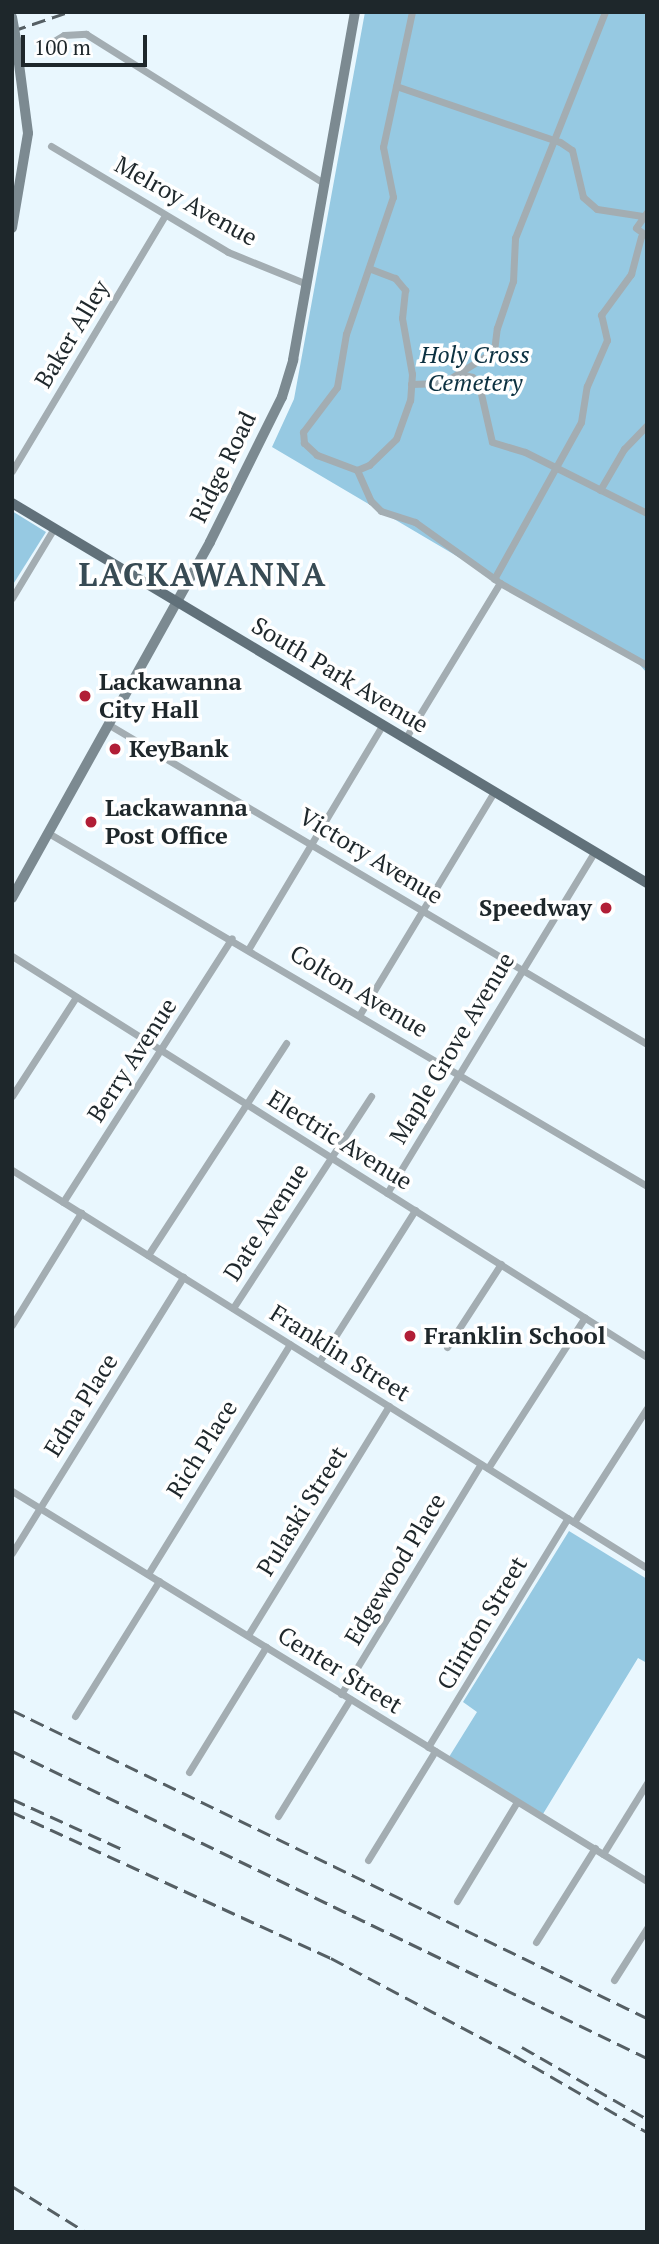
<!DOCTYPE html>
<style>
body{margin:0}
#map{position:relative;width:659px;height:2244px;overflow:hidden;background:#e9f7fe;font-family:"PT Serif",serif}
div>[style]{position:absolute}
.green>*{inset:0;background:#96c9e2}
.street>*{height:7px;margin:-3.5px;padding:0 3.5px;transform-origin:3.5px;border-radius:3.5px;background:#a3adb2}
.secondary>*{height:10px;margin:-5px;padding:0 5px;transform-origin:5px;border-radius:5px;background:#7c8a91}
.primary>*{height:10px;margin:-5px;padding:0 5px;transform-origin:5px;border-radius:5px;background:#61717a}
.rail>*{height:2.5px;margin-top:-1.25px;transform-origin:0;background:repeating-linear-gradient(90deg,#555f64 0 14px,transparent 0 21px)}
.secondary-bridge>*{height:10px;margin:-5px;padding:0 5px;transform-origin:5px;border-radius:5px;background:#7c8a91}
.dots>*{width:19px;height:19px;translate:-50% -50%;box-sizing:border-box;border:4px solid #fff;border-radius:50%}
span{translate:-50% -50%;white-space:nowrap;text-align:center;line-height:1.15;-webkit-text-stroke:7px #fff;paint-order:stroke}
.street-label{font-size:24px;color:#1e272b}
.park-label{font-size:24px;color:#0c3141;font-style:italic}
.poi-label{font-size:24px;color:#1e272b;font-weight:700}
.left{translate:0 -50%;text-align:left}
.right{translate:-100% -50%;text-align:right}
.district-label{font-size:32px;color:#384b54;font-weight:700;letter-spacing:2px}
.frame{position:absolute;inset:0;border:14px solid #1e272b;pointer-events:none}
.scale{position:absolute;left:21px;top:35px;width:126px;height:32px;box-sizing:border-box;border:4px solid #1e272b;border-top:0;padding-left:9px;font-size:21px;line-height:24px;white-space:nowrap;color:#1e272b;-webkit-text-stroke:5px #fff;paint-order:stroke}
</style>
<div id="map">
<div class="green">
<i style="clip-path:polygon(365px 12px,647px 12px,647px 673px,638px 663px,272px 447px,294px 399px)"></i>
<i style="clip-path:polygon(12px 511px,46px 532px,12px 586px)"></i>
<i style="clip-path:polygon(569px 1531px,647px 1579px,647px 1663px,638px 1658px,543px 1814px,449px 1757px,477px 1712px,463px 1702px)"></i>
</div>
<div class="street">
<i style="left:49px;top:44px;width:17px;rotate:-31deg"></i>
<i style="left:64px;top:35px;width:22px;rotate:-3deg"></i>
<i style="left:86px;top:34px;width:282px;rotate:32.1deg"></i>
<i style="left:396px;top:86px;width:173px;rotate:18.9deg"></i>
<i style="left:560px;top:142px;width:14px;rotate:34deg"></i>
<i style="left:572px;top:150px;width:48px;rotate:76.8deg"></i>
<i style="left:583px;top:197px;width:18px;rotate:41deg"></i>
<i style="left:597px;top:209px;width:46px;rotate:8.8deg"></i>
<i style="left:51px;top:146px;width:206px;rotate:30.9deg"></i>
<i style="left:228px;top:252px;width:85px;rotate:22.1deg"></i>
<i style="left:647px;top:212px;width:19px;rotate:125deg"></i>
<i style="left:636px;top:228px;width:14px;rotate:36deg"></i>
<i style="left:371px;top:269px;width:26px;rotate:21deg"></i>
<i style="left:395px;top:278px;width:16px;rotate:50deg"></i>
<i style="left:405px;top:290px;width:28px;rotate:96deg"></i>
<i style="left:402px;top:318px;width:57px;rotate:79.9deg"></i>
<i style="left:412px;top:374px;width:26px;rotate:94deg"></i>
<i style="left:410px;top:400px;width:41px;rotate:109.7deg"></i>
<i style="left:396px;top:439px;width:37px;rotate:136deg"></i>
<i style="left:369px;top:465px;width:13px;rotate:157deg"></i>
<i style="left:357px;top:470px;width:43px;rotate:-159.4deg"></i>
<i style="left:317px;top:455px;width:18px;rotate:-137deg"></i>
<i style="left:304px;top:443px;width:11px;rotate:-95deg"></i>
<i style="left:303px;top:432px;width:56px;rotate:-52.9deg"></i>
<i style="left:337px;top:387px;width:54px;rotate:-80.4deg"></i>
<i style="left:346px;top:334px;width:145px;rotate:-71.1deg"></i>
<i style="left:393px;top:197px;width:51px;rotate:-101.3deg"></i>
<i style="left:383px;top:147px;width:138px;rotate:-77.9deg"></i>
<i style="left:458px;top:373px;width:15px;rotate:16deg"></i>
<i style="left:472px;top:377px;width:11px;rotate:49deg"></i>
<i style="left:479px;top:385px;width:58px;rotate:77.2deg"></i>
<i style="left:492px;top:442px;width:34px;rotate:17deg"></i>
<i style="left:525px;top:452px;width:136px;rotate:26.6deg"></i>
<i style="left:411px;top:384px;width:32px;rotate:-2deg"></i>
<i style="left:443px;top:383px;width:60px;rotate:-32.1deg"></i>
<i style="left:494px;top:351px;width:23px;rotate:-83deg"></i>
<i style="left:497px;top:328px;width:50px;rotate:-71.2deg"></i>
<i style="left:513px;top:281px;width:43px;rotate:-87.3deg"></i>
<i style="left:515px;top:238px;width:243px;rotate:-68.3deg"></i>
<i style="left:357px;top:470px;width:34px;rotate:66deg"></i>
<i style="left:371px;top:501px;width:14px;rotate:45deg"></i>
<i style="left:381px;top:511px;width:36px;rotate:18deg"></i>
<i style="left:415px;top:522px;width:100px;rotate:35.6deg"></i>
<i style="left:12px;top:471px;width:296px;rotate:-59.1deg"></i>
<i style="left:600px;top:490px;width:48px;rotate:-59.7deg"></i>
<i style="left:624px;top:449px;width:33px;rotate:-46deg"></i>
<i style="left:494px;top:579px;width:179px;rotate:-61deg"></i>
<i style="left:581px;top:422px;width:36px;rotate:-81deg"></i>
<i style="left:587px;top:386px;width:50px;rotate:-66.5deg"></i>
<i style="left:607px;top:340px;width:26px;rotate:-103deg"></i>
<i style="left:601px;top:315px;width:51px;rotate:-53.8deg"></i>
<i style="left:631px;top:274px;width:39px;rotate:-75deg"></i>
<i style="left:12px;top:598px;width:82px;rotate:-59deg"></i>
<i style="left:111px;top:726px;width:623px;rotate:30.68deg"></i>
<i style="left:405px;top:739px;width:183px;rotate:-58.7deg"></i>
<i style="left:500px;top:583px;width:168px;rotate:29.2deg"></i>
<i style="left:50px;top:834px;width:693px;rotate:30.52deg"></i>
<i style="left:249px;top:948px;width:259px;rotate:-59.1deg"></i>
<i style="left:12px;top:956px;width:751px;rotate:32.27deg"></i>
<i style="left:360px;top:1014px;width:259px;rotate:-58.9deg"></i>
<i style="left:12px;top:1096px;width:118px;rotate:-57.1deg"></i>
<i style="left:12px;top:1170px;width:749px;rotate:32.08deg"></i>
<i style="left:387px;top:1193px;width:399px;rotate:-58.7deg"></i>
<i style="left:63px;top:1202px;width:313px;rotate:-57.4deg"></i>
<i style="left:148px;top:1255px;width:253px;rotate:-56.9deg"></i>
<i style="left:233px;top:1308px;width:253px;rotate:-56.9deg"></i>
<i style="left:12px;top:1325px;width:132px;rotate:-58.4deg"></i>
<i style="left:447px;top:1347px;width:99px;rotate:-57deg"></i>
<i style="left:319px;top:1362px;width:180px;rotate:-57.7deg"></i>
<i style="left:488px;top:1468px;width:179px;rotate:-57.3deg"></i>
<i style="left:12px;top:1491px;width:745px;rotate:31.56deg"></i>
<i style="left:574px;top:1522px;width:135px;rotate:-57.4deg"></i>
<i style="left:12px;top:1553px;width:325px;rotate:-58.2deg"></i>
<i style="left:148px;top:1574px;width:270px;rotate:-58.3deg"></i>
<i style="left:248px;top:1635px;width:269px;rotate:-58.4deg"></i>
<i style="left:341px;top:1694px;width:269px;rotate:-58.7deg"></i>
<i style="left:75px;top:1716px;width:159px;rotate:-58.1deg"></i>
<i style="left:428px;top:1747px;width:268px;rotate:-58.6deg"></i>
<i style="left:189px;top:1772px;width:147px;rotate:-58.4deg"></i>
<i style="left:278px;top:1816px;width:137px;rotate:-58.4deg"></i>
<i style="left:603px;top:1854px;width:84px;rotate:-58.2deg"></i>
<i style="left:368px;top:1860px;width:128px;rotate:-58.4deg"></i>
<i style="left:457px;top:1901px;width:116px;rotate:-58.8deg"></i>
<i style="left:536px;top:1942px;width:111px;rotate:-57.9deg"></i>
<i style="left:614px;top:1980px;width:62px;rotate:-57.6deg"></i>
</div>
<div class="secondary">
<i style="left:12px;top:228px;width:96px;rotate:-80.4deg"></i>
<i style="left:28px;top:133px;width:94px;rotate:-97.4deg"></i>
<i style="left:12px;top:898px;width:407px;rotate:-60.9deg"></i>
<i style="left:210px;top:542px;width:162px;rotate:-63.6deg"></i>
<i style="left:282px;top:397px;width:39px;rotate:-73deg"></i>
<i style="left:293px;top:360px;width:353px;rotate:-79.9deg"></i>
</div>
<div class="primary">
<i style="left:12px;top:503px;width:740px;rotate:30.9deg"></i>
</div>
<div class="rail">
<i style="left:12px;top:31px;width:59px;rotate:-18.7deg"></i>
<i style="left:12px;top:1710px;width:706px;rotate:25.88deg"></i>
<i style="left:12px;top:1751px;width:705px;rotate:25.8deg"></i>
<i style="left:12px;top:1799px;width:123px;rotate:24.5deg"></i>
<i style="left:12px;top:1812px;width:351px;rotate:24.6deg"></i>
<i style="left:331px;top:1958px;width:207px;rotate:27.9deg"></i>
<i style="left:514px;top:2055px;width:154px;rotate:30.1deg"></i>
<i style="left:522px;top:2047px;width:144px;rotate:29.9deg"></i>
<i style="left:12px;top:2186px;width:87px;rotate:31.9deg"></i>
</div>
<div class="secondary-bridge">
<i style="left:12px;top:17px;width:23px;rotate:80deg"></i>
</div>
<div class="dots">
<i style="left:85px;top:696px;background:#b11e36"></i>
<i style="left:115px;top:749px;background:#b11e36"></i>
<i style="left:91px;top:822px;background:#b11e36"></i>
<i style="left:606px;top:908px;background:#b11e36"></i>
<i style="left:410px;top:1336px;background:#b11e36"></i>
</div>
<div class="street-label">
<span style="left:186px;top:201px;rotate:29deg">Melroy Avenue</span>
<span style="left:72px;top:334px;rotate:-59deg">Baker Alley</span>
<span style="left:223px;top:467px;rotate:-64deg">Ridge Road</span>
<span style="left:340px;top:675px;rotate:31deg">South Park Avenue</span>
<span style="left:371px;top:856px;rotate:31deg">Victory Avenue</span>
<span style="left:359px;top:991px;rotate:31deg">Colton Avenue</span>
<span style="left:452px;top:1048px;rotate:-59deg">Maple Grove Avenue</span>
<span style="left:132px;top:1060px;rotate:-57deg">Berry Avenue</span>
<span style="left:340px;top:1140px;rotate:32deg">Electric Avenue</span>
<span style="left:266px;top:1222px;rotate:-57deg">Date Avenue</span>
<span style="left:340px;top:1353px;rotate:32deg">Franklin Street</span>
<span style="left:81px;top:1405px;rotate:-58deg">Edna Place</span>
<span style="left:202px;top:1449px;rotate:-58deg">Rich Place</span>
<span style="left:302px;top:1511px;rotate:-58deg">Pulaski Street</span>
<span style="left:395px;top:1569px;rotate:-59deg">Edgewood Place</span>
<span style="left:482px;top:1623px;rotate:-59deg">Clinton Street</span>
<span style="left:340px;top:1670px;rotate:32deg">Center Street</span>
</div>
<div class="park-label">
<span style="left:475px;top:369px">Holy Cross<br>Cemetery</span>
</div>
<div class="poi-label">
<span class="left" style="left:99px;top:696px">Lackawanna<br>City Hall</span>
<span class="left" style="left:129px;top:749px">KeyBank</span>
<span class="left" style="left:105px;top:822px">Lackawanna<br>Post Office</span>
<span class="right" style="left:592px;top:908px">Speedway</span>
<span class="left" style="left:424px;top:1336px">Franklin School</span>
</div>
<div class="district-label">
<span style="left:203px;top:574px">LACKAWANNA</span>
</div>
<div class="frame"></div>
<div class="scale">100 m</div>
</div>
